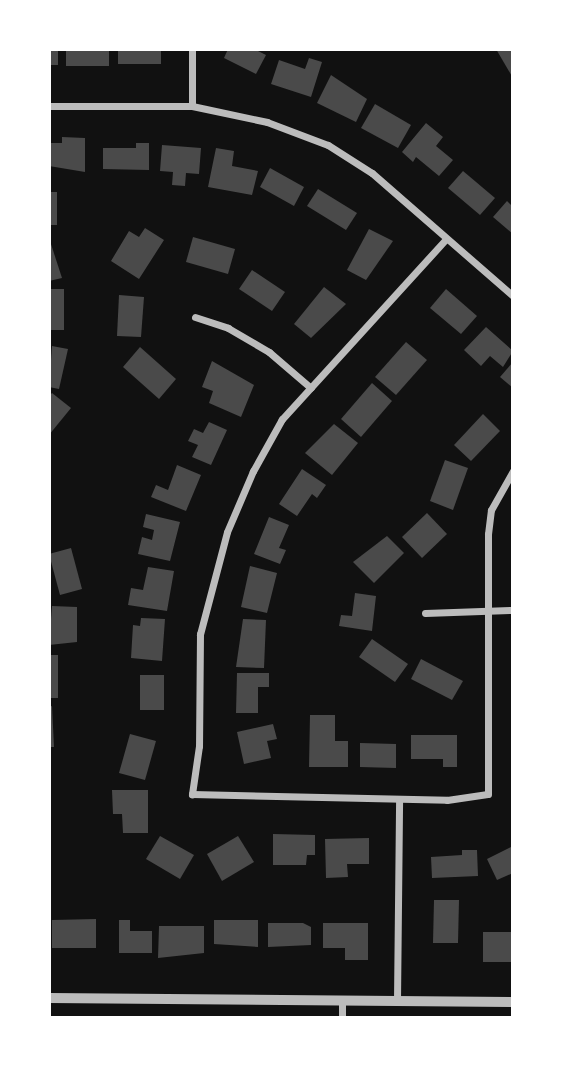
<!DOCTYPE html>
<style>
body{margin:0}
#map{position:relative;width:562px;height:1067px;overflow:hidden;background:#111;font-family:"Noto Sans",sans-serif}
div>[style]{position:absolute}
.building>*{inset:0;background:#4a4a4a}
.minor>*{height:7px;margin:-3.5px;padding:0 3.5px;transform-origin:3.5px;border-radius:3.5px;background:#bcbcbc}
.tertiary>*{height:10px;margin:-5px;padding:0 5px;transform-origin:5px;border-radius:5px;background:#bcbcbc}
span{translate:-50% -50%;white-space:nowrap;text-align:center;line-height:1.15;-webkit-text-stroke:5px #fff;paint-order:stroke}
.frame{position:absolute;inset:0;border:51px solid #fff;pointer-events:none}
</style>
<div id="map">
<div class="building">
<i style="clip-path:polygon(49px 49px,58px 49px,58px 65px,49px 65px)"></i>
<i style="clip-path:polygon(66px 49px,109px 49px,109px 66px,66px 66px)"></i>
<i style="clip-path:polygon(118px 49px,161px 49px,161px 64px,118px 64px)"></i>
<i style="clip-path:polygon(228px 49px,254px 49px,266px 55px,256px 74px,224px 58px)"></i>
<i style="clip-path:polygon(496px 49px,513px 49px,513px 78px)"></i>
<i style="clip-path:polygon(309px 58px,322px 62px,311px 97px,271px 84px,279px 60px,305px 69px)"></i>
<i style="clip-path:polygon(331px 75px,367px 99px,356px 122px,317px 103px)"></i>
<i style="clip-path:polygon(375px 104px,411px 125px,398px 148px,361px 128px)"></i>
<i style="clip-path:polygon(426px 123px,443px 137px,436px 146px,453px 160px,439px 176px,416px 157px,413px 162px,402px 152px)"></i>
<i style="clip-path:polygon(62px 137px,85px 138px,85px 172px,49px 166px,49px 143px,62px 143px)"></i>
<i style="clip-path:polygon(136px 143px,149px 143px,149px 170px,103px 169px,103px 148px,136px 148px)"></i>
<i style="clip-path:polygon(162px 145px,201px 148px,199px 174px,186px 173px,185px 186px,172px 185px,173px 172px,160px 171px)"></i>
<i style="clip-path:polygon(216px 148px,234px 151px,232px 166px,258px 171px,252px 195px,208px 187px)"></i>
<i style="clip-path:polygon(270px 168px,304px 187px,294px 206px,260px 187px)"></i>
<i style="clip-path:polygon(463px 171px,495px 198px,480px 215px,448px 188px)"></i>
<i style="clip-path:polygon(318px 189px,357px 213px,346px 230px,307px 206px)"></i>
<i style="clip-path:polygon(49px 192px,57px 192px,57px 225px,49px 225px)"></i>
<i style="clip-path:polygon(507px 201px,513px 207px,513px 234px,493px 217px)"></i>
<i style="clip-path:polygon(145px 228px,164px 240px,139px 279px,111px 261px,129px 231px,139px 237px)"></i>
<i style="clip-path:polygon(369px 229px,393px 241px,366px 280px,347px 270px)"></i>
<i style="clip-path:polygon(193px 237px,235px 249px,228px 274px,186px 262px)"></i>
<i style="clip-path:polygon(49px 238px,62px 278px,49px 281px)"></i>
<i style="clip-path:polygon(252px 270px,285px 292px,272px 311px,239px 289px)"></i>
<i style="clip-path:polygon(324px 287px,346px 304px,311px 338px,294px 324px)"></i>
<i style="clip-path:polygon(49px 289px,64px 289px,64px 330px,49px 330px)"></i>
<i style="clip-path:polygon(446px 289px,477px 316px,461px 334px,430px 308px)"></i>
<i style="clip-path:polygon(119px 295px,144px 297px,141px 337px,117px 336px)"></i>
<i style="clip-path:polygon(486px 327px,513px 351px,503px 367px,490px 356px,481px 366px,464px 350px)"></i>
<i style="clip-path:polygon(406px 342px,427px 360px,396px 395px,375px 377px)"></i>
<i style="clip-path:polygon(52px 346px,68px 349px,59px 389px,49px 387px)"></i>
<i style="clip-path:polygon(140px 347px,176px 379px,159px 399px,123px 367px)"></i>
<i style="clip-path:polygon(212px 361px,254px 385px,241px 417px,209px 403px,213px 391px,202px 387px)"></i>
<i style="clip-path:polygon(513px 362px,513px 388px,500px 377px)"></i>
<i style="clip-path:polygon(372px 383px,392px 401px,361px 437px,341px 419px)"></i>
<i style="clip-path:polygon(52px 393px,71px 408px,49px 435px,49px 396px)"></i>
<i style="clip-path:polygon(483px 414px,500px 431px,471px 461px,454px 445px)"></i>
<i style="clip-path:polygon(209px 422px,227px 430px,211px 465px,192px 457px,198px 445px,188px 441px,194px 429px,203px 433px)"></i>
<i style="clip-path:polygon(334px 424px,358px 443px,332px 475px,305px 453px)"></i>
<i style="clip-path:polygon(445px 460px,468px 468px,453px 510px,430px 501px)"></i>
<i style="clip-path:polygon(177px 465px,201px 475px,186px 511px,151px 497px,156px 485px,168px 490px)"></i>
<i style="clip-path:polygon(302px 469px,326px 485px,317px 498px,312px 494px,297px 516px,279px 504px)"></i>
<i style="clip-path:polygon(427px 513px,447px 534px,422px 558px,402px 537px)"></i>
<i style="clip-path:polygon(146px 514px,180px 522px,170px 561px,138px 554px,142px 537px,152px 540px,154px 530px,143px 527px)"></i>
<i style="clip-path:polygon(269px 517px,289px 525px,279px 548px,286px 550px,280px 564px,254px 554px)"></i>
<i style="clip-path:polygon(387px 536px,404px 553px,374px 583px,353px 562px)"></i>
<i style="clip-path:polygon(71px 548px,82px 589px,60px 595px,49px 554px)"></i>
<i style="clip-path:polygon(250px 566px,277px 573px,267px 613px,241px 607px)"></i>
<i style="clip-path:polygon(148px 567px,174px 571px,167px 611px,128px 605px,131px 588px,143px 590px)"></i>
<i style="clip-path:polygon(355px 593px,376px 596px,372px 631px,339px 626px,341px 615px,352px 616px)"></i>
<i style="clip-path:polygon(52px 606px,77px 607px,77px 642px,49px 645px)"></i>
<i style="clip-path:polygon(141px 618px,165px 619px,162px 661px,131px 658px,133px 625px,140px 626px)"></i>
<i style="clip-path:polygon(243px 619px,266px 620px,264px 668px,236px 667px)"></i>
<i style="clip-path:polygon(372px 639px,408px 664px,395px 682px,359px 657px)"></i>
<i style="clip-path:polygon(49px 655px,58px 655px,58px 698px,49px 698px)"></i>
<i style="clip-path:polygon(421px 659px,463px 681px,452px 700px,411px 679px)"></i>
<i style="clip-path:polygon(237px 673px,269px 673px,269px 687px,258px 687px,258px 713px,236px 713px)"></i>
<i style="clip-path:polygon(140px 675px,164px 675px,164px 710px,140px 710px)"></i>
<i style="clip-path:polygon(52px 706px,54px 747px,49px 747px,49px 707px)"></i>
<i style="clip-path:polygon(310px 715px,335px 715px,335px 741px,348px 741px,348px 767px,309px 767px)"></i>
<i style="clip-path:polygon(273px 724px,277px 739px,267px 741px,271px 758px,244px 764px,237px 732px)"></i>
<i style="clip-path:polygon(130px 734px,156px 741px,145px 780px,119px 773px)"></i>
<i style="clip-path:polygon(411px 735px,457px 735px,457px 767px,443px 767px,443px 759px,411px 759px)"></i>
<i style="clip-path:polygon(360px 743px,396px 744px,396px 768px,360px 767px)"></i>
<i style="clip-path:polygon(112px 790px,148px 790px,148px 833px,123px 833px,122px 814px,113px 814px)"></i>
<i style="clip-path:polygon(273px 834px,315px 835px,315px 855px,307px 855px,306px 865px,273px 865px)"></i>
<i style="clip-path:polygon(160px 836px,194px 855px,180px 879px,146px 859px)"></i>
<i style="clip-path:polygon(238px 836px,254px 862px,222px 881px,207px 854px)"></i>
<i style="clip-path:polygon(369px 838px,369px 864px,347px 864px,348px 877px,326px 878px,325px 839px)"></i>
<i style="clip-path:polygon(513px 846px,513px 873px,497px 880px,487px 859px)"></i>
<i style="clip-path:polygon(462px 850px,477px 850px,478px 876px,432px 878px,431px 857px,462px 855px)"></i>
<i style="clip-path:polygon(434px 900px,459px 900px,458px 943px,433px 943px)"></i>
<i style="clip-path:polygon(96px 919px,96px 948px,52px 948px,52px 920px)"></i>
<i style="clip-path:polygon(119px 920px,130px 920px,130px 931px,152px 931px,152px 953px,119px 953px)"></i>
<i style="clip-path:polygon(214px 920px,258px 920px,258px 947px,214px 944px)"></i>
<i style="clip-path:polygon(268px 923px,303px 923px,311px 927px,311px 945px,268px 947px)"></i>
<i style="clip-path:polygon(323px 923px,368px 923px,368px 960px,345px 960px,345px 948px,323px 948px)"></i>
<i style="clip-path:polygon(159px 926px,204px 926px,204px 953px,158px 958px)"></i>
<i style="clip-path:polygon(483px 932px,513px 932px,513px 962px,483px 962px)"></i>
</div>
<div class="minor">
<i style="left:192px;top:49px;width:57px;rotate:90deg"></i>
<i style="left:49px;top:106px;width:143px"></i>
<i style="left:192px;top:106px;width:77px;rotate:12deg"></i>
<i style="left:267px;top:122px;width:65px;rotate:20.7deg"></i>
<i style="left:328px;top:145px;width:52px;rotate:32.5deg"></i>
<i style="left:372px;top:173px;width:187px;rotate:41.1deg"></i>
<i style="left:446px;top:239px;width:244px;rotate:132.3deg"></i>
<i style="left:282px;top:419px;width:60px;rotate:119.1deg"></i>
<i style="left:253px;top:471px;width:66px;rotate:113.1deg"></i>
<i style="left:227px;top:532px;width:106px;rotate:104.8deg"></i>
<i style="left:200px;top:634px;width:112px;rotate:90.5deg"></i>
<i style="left:199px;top:746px;width:49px;rotate:98.3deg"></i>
<i style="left:192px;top:794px;width:255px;rotate:1.3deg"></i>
<i style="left:447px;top:800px;width:41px;rotate:-8.3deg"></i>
<i style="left:488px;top:794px;width:260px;rotate:-90deg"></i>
<i style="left:488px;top:534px;width:24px;rotate:-83deg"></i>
<i style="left:491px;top:510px;width:45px;rotate:-60.6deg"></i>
<i style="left:195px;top:317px;width:35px;rotate:18deg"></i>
<i style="left:228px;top:328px;width:48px;rotate:30.3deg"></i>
<i style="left:269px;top:352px;width:55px;rotate:40.6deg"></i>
<i style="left:425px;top:613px;width:88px;rotate:-2deg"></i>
<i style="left:342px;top:1001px;width:17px;rotate:90deg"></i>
<i style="left:397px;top:1001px;width:202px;rotate:-89.4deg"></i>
</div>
<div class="tertiary">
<i style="left:49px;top:998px;width:464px;rotate:0.5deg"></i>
</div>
<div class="frame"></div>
</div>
